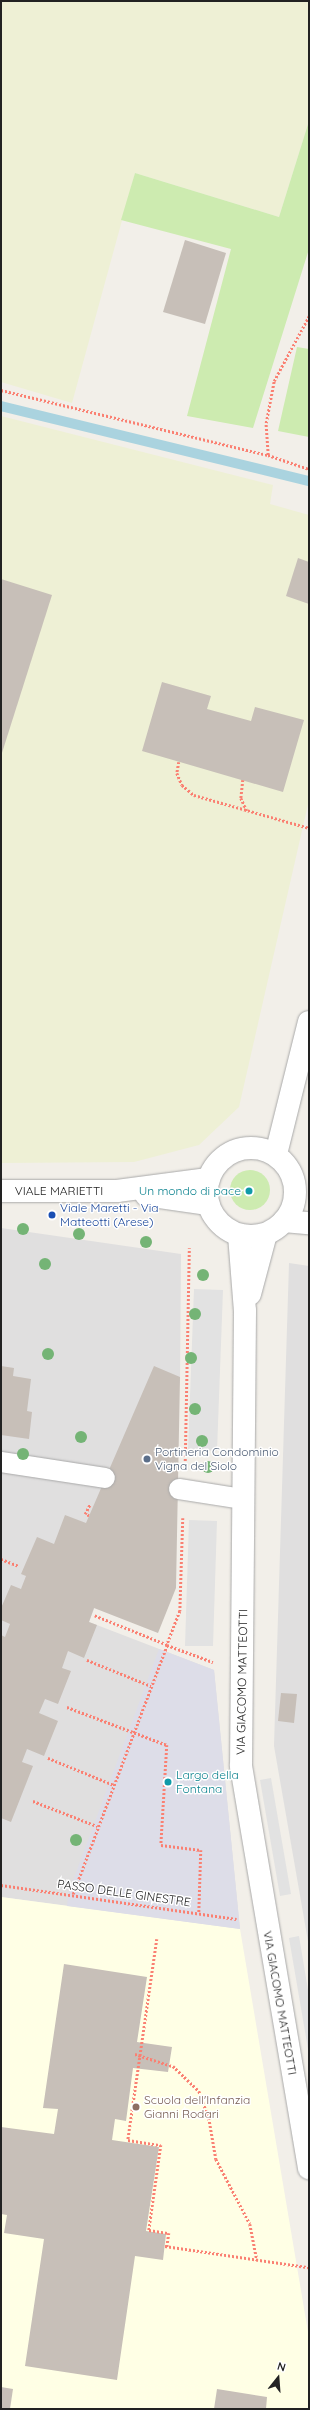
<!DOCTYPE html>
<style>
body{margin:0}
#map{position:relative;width:310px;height:2410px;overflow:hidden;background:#f2efe9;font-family:Quicksand,sans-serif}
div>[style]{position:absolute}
.residential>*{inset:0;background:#e0dfdf}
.education>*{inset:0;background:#ffffe5}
.farmland>*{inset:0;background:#eef0d5}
.grass>*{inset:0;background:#cdebb0}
.round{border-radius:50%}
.parking>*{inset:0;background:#e2e2e2}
.plaza>*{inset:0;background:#dddde8}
.stream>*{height:10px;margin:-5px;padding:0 5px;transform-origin:5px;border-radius:5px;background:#aad3df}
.building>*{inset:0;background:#c7bfb8}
.path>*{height:2.5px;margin-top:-1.25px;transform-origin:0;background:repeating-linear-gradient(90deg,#fa8072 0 2px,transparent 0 4px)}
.roads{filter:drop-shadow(0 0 1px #a9a9a9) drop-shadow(0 0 1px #a9a9a9)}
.service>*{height:20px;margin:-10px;padding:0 10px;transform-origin:10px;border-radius:10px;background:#fff}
.minor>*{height:22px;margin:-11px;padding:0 11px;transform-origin:11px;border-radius:11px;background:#fff}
.minor>.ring{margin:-11px;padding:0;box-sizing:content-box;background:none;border:22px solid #fff;border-radius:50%}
.trees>*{width:12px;height:12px;margin:-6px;border-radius:50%;background:#74b475}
.dots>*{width:11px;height:11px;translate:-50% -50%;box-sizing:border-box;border:2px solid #fff;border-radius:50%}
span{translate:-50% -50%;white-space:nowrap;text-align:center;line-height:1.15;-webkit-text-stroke:3px #fff;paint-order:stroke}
.street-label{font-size:12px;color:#222}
.culture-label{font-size:12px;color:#0d838f}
.right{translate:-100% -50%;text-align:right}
.left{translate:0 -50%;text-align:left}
.transit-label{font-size:12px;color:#164399}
.service-label{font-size:12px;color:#4e5e75}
.education-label{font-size:12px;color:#785e54}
.frame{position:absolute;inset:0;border:2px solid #222;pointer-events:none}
.north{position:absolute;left:258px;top:2358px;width:40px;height:40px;-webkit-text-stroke:3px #fff;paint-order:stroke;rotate:17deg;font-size:11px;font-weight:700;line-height:16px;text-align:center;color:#222}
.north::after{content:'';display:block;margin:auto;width:14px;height:18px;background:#222;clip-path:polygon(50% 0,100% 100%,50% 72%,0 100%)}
</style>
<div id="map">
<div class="residential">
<i style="clip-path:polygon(1px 1228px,181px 1254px,180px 1383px,89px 1622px,214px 1670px,240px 1929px,1px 1897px)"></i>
<i style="clip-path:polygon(289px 1263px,309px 1266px,309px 1947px,274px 1746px)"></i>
</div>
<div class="education">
<i style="clip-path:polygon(1px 1897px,240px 1929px,309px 2338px,309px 2409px,1px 2409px)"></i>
</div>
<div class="farmland">
<i style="clip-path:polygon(1px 1px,309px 1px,309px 121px,279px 217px,135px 173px,72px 403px,1px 382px)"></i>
<i style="clip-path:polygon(1px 416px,273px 485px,270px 504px,309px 515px,309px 800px,239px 1107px,199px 1145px,134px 1162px,1px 1163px)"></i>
</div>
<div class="grass">
<i style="clip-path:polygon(309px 121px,309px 249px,253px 428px,187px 416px,231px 249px,121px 220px,135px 173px,279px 217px)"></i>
<i style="clip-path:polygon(297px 347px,309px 349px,309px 437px,278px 431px)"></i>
<i class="round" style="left:230px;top:1170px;width:40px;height:40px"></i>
</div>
<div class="parking">
<i style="clip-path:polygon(194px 1289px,223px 1290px,217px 1451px,188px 1450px)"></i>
<i style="clip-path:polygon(189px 1520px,217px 1521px,213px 1646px,185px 1646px)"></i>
<i style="clip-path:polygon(271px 1778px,291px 1894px,280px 1896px,260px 1780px)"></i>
<i style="clip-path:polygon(299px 1936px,309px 1996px,309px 2055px,289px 1938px)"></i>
</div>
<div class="plaza">
<i style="clip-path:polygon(159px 1649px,214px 1670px,240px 1929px,67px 1906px,68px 1894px)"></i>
</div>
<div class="stream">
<i style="left:1px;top:406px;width:317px;rotate:13.7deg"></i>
</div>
<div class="building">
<i style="clip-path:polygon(185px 240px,226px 253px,205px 324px,163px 312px)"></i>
<i style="clip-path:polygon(298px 558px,309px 562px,309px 604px,286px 596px)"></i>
<i style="clip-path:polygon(1px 579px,52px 595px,1px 756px)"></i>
<i style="clip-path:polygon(162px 682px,211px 696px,207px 709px,251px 721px,255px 707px,304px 720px,283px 792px,142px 751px)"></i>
<i style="clip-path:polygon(1px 1366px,14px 1368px,13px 1376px,31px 1379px,27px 1411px,32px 1412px,29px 1439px,1px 1435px)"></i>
<i style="clip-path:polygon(154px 1366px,180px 1377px,176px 1588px,158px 1633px,94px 1608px,89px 1622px,97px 1625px,84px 1658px,68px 1651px,62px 1668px,71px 1671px,58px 1704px,45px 1699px,39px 1713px,58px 1721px,44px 1756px,27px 1749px,22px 1762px,33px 1766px,11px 1822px,1px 1818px,1px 1635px,5px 1637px,10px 1624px,1px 1620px,1px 1608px,11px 1585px,21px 1589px,26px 1576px,21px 1574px,37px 1537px,54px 1544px,65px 1515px,86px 1523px)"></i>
<i style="clip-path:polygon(281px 1693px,297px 1694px,294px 1723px,278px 1721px)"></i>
<i style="clip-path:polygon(64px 1964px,147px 1977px,137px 2042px,172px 2047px,168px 2072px,133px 2068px,126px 2121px,115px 2119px,112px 2140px,159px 2147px,146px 2231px,166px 2234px,163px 2260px,135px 2256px,117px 2380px,25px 2366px,44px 2239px,4px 2233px,7px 2215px,1px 2214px,1px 2127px,54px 2134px,58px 2109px,43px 2108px)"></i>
<i style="clip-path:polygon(1px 2387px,13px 2389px,10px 2409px,1px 2409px)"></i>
<i style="clip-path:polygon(217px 2389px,267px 2397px,266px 2409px,214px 2409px)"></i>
</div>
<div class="path">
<i style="left:1px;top:390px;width:275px;rotate:13.7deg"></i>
<i style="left:268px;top:455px;width:43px;rotate:18.9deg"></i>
<i style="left:268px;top:455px;width:32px;rotate:-94deg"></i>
<i style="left:266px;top:423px;width:43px;rotate:-79.2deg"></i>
<i style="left:274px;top:381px;width:74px;rotate:-61.7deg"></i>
<i style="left:179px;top:762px;width:11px;rotate:100deg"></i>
<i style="left:177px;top:773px;width:13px;rotate:67deg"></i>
<i style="left:182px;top:785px;width:16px;rotate:40deg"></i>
<i style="left:194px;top:795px;width:120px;rotate:16deg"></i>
<i style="left:243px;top:780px;width:18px;rotate:96deg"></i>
<i style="left:241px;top:798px;width:14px;rotate:65deg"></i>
<i style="left:185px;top:1461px;width:213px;rotate:-88.9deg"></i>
<i style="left:89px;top:1516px;width:4px;rotate:-153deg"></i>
<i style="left:85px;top:1514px;width:11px;rotate:-63deg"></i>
<i style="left:183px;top:1518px;width:93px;rotate:91.8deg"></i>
<i style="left:180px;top:1611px;width:36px;rotate:111deg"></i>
<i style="left:167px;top:1645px;width:49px;rotate:20.3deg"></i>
<i style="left:1px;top:1559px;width:19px;rotate:21deg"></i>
<i style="left:87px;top:1660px;width:69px;rotate:22.1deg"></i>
<i style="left:67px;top:1707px;width:107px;rotate:20.8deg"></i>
<i style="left:167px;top:1745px;width:100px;rotate:93.4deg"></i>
<i style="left:161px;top:1845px;width:40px;rotate:7.1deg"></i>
<i style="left:201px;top:1850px;width:63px;rotate:91.8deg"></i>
<i style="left:48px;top:1758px;width:71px;rotate:22.2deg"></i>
<i style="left:33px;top:1801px;width:69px;rotate:21.3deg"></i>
<i style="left:1px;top:1885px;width:238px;rotate:8.2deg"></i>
<i style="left:73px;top:1894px;width:266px;rotate:-69.3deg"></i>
<i style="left:167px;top:1645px;width:78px;rotate:-158.1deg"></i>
<i style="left:157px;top:1939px;width:203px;rotate:98.2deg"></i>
<i style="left:128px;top:2140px;width:33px;rotate:9deg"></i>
<i style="left:161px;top:2145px;width:86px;rotate:98deg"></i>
<i style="left:149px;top:2230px;width:20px;rotate:9deg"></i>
<i style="left:169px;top:2233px;width:14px;rotate:98deg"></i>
<i style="left:135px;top:2054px;width:40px;rotate:18deg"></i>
<i style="left:173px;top:2066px;width:36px;rotate:44deg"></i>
<i style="left:199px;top:2091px;width:29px;rotate:70deg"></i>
<i style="left:209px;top:2118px;width:42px;rotate:80.3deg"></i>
<i style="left:216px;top:2159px;width:73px;rotate:62.4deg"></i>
<i style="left:250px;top:2224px;width:37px;rotate:79deg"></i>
<i style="left:165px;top:2246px;width:145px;rotate:8.4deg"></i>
</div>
<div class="roads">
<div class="service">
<i style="left:1px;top:1462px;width:105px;rotate:8.7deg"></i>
<i style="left:179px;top:1489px;width:65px;rotate:8.9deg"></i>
</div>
<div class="minor">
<i class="ring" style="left:207px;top:1148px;width:66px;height:66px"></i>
<i style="left:276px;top:1154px;width:136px;rotate:-76deg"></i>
<i style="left:1px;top:1191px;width:116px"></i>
<i style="left:117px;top:1191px;width:92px;rotate:-7.5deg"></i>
<i style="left:146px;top:1195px;width:63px;rotate:8.3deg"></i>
<i style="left:284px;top:1221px;width:25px;rotate:5deg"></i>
<i style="left:239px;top:1235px;width:76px;rotate:85.5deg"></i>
<i style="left:245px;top:1311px;width:455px;rotate:90.5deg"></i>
<i style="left:241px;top:1766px;width:408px;rotate:80.4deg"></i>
<i style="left:250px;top:1294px;width:62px;rotate:-75.1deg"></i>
</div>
</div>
<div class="trees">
<i style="left:23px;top:1229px"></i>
<i style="left:79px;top:1234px"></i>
<i style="left:146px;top:1242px"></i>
<i style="left:45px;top:1264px"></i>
<i style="left:203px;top:1275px"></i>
<i style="left:195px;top:1314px"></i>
<i style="left:48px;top:1354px"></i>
<i style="left:191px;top:1358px"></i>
<i style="left:195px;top:1409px"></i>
<i style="left:81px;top:1437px"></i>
<i style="left:202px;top:1441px"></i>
<i style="left:23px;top:1454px"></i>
<i style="left:208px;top:1467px"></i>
<i style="left:76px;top:1840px"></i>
</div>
<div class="dots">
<i style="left:249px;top:1191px;background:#0f9aa8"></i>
<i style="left:52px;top:1215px;background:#1a4fb4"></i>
<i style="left:147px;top:1459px;background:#5c6f8a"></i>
<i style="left:168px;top:1782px;background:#0f9aa8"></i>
<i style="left:136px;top:2107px;background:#8d6e63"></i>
</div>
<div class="street-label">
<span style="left:59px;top:1191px">VIALE MARIETTI</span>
<span style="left:242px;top:1682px;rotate:-89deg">VIA GIACOMO MATTEOTTI</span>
<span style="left:124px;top:1893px;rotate:8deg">PASSO DELLE GINESTRE</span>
<span style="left:280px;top:2003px;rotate:80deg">VIA GIACOMO MATTEOTTI</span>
</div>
<div class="culture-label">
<span class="right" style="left:241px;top:1191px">Un mondo di pace</span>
<span class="left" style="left:176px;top:1782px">Largo della<br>Fontana</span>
</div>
<div class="transit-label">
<span class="left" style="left:60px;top:1215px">Viale Maretti - Via<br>Matteotti (Arese)</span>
</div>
<div class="service-label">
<span class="left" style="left:155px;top:1459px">Portineria Condominio<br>Vigna del Siolo</span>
</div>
<div class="education-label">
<span class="left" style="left:144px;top:2107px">Scuola dell'Infanzia<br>Gianni Rodari</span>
</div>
<div class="frame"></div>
<div class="north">N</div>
</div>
